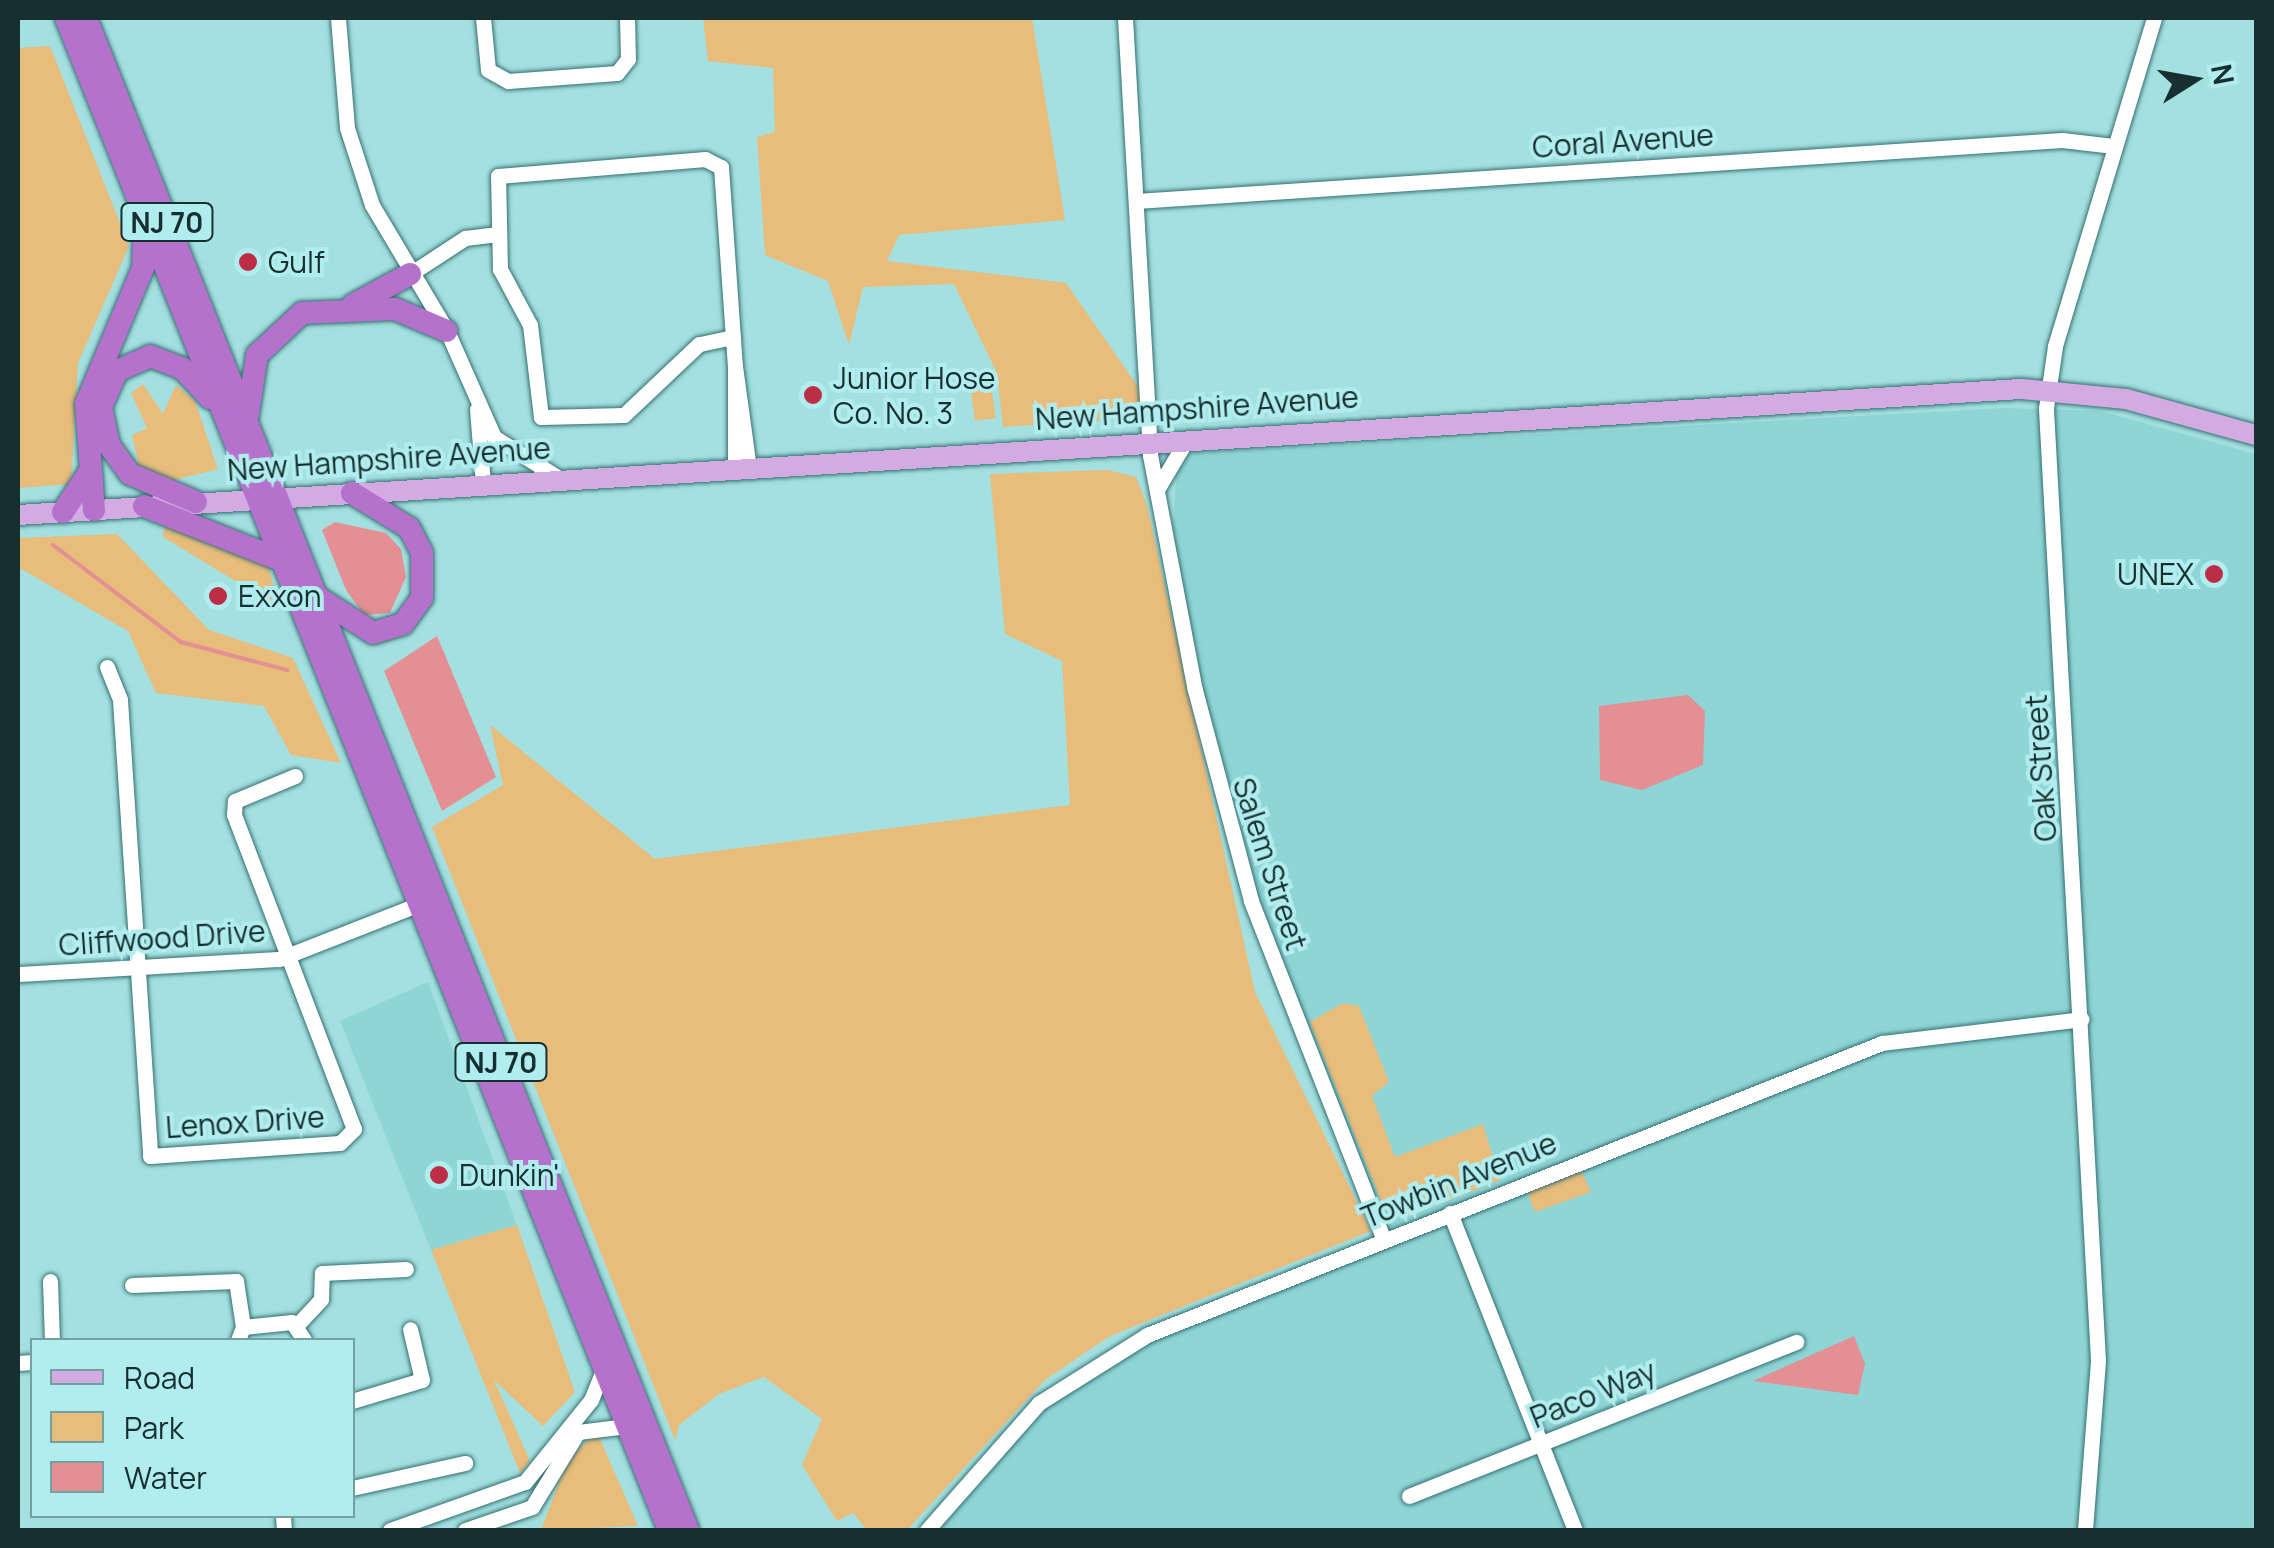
<!DOCTYPE html>
<style>
body{margin:0}
#map{position:relative;width:2274px;height:1548px;overflow:hidden;background:#a4e0e0;font-family:Manrope,sans-serif}
div>[style]{position:absolute}
.built>*{inset:0;background:#8fd5d6}
.green>*{inset:0;background:#e8bc7b}
.water>*{inset:0;background:#e38f93}
.stream>*{height:4px;margin:-2px;padding:0 2px;transform-origin:2px;border-radius:2px;background:#e38f93}
.roads{filter:drop-shadow(0 0 2px #367071) drop-shadow(0 0 2px #367071)}
.minor>*{height:15px;margin:-7.5px;padding:0 7.5px;transform-origin:7.5px;border-radius:7.5px;background:#fff}
.major>*{height:20px;margin:-10px;padding:0 10px;transform-origin:10px;border-radius:10px;background:#d3aae1}
.highway>*{height:22px;margin:-11px;padding:0 11px;transform-origin:11px;border-radius:11px;background:#b572cd}
.dots>*{width:28px;height:28px;translate:-50% -50%;box-sizing:border-box;border:5px solid #b1edee;border-radius:50%}
span{translate:-50% -50%;white-space:nowrap;text-align:center;line-height:1.15;-webkit-text-stroke:8px #b1edee;paint-order:stroke}
.shield-label span{padding:2px 8px;background:#b1edee;border:2px solid;border-radius:8px;-webkit-text-stroke-width:0}
.shield-label{font-size:28px;color:#172f30;font-weight:700}
.street-label{font-size:30px;color:#172f30}
.poi-label{font-size:30px;color:#172f30}
.left{translate:0 -50%;text-align:left}
.right{translate:-100% -50%;text-align:right}
.frame{position:absolute;inset:0;border:20px solid #172f30;pointer-events:none}
.legend{position:absolute;left:30px;top:1338px;width:325px;height:180px;box-sizing:border-box;background:#b1edee;border:2px solid #73a1a2;margin:0;padding:12px 18px;list-style:none;font-size:30px;color:#172f30}
.legend li{display:flex;align-items:center;gap:20px;height:50px}
.legend b{width:50px;border:2px solid #73a1a2}
.north{position:absolute;left:2144px;top:30px;width:100px;height:100px;-webkit-text-stroke:8px #b1edee;paint-order:stroke;rotate:79deg;font-size:28px;font-weight:700;line-height:40px;text-align:center;color:#172f30}
.north::after{content:'';display:block;margin:auto;width:35px;height:45px;background:#172f30;clip-path:polygon(50% 0,100% 100%,50% 72%,0 100%)}
</style>
<div id="map">
<div class="built">
<i style="clip-path:polygon(2005px 408px,2100px 411px,2256px 454px,2256px 1530px,927px 1530px,997px 1446px,1083px 1371px,1384px 1240px,1251px 901px,1171px 562px,1177px 463px,1193px 453px)"></i>
<i style="clip-path:polygon(428px 982px,517px 1225px,431px 1250px,340px 1021px)"></i>
</div>
<div class="green">
<i style="clip-path:polygon(703px 18px,1032px 18px,1065px 220px,899px 235px,887px 261px,1066px 283px,1141px 391px,1136px 418px,1003px 427px,997px 373px,954px 284px,863px 287px,849px 345px,828px 281px,765px 255px,757px 137px,775px 132px,773px 68px,708px 61px)"></i>
<i style="clip-path:polygon(50px 46px,129px 246px,78px 363px,71px 484px,18px 488px,18px 48px)"></i>
<i style="clip-path:polygon(989px 374px,996px 418px,975px 421px,969px 377px)"></i>
<i style="clip-path:polygon(143px 384px,163px 414px,176px 385px,195px 401px,218px 469px,166px 482px,140px 470px,132px 435px,147px 428px,131px 393px)"></i>
<i style="clip-path:polygon(1108px 470px,1136px 477px,1147px 505px,1255px 992px,1371px 1231px,1110px 1336px,1045px 1380px,907px 1530px,867px 1530px,853px 1513px,837px 1521px,802px 1465px,822px 1419px,764px 1377px,719px 1394px,679px 1425px,675px 1440px,432px 827px,503px 785px,490px 725px,655px 859px,1070px 805px,1062px 661px,1005px 634px,990px 474px)"></i>
<i style="clip-path:polygon(179px 529px,267px 559px,278px 607px,163px 537px,164px 527px)"></i>
<i style="clip-path:polygon(117px 534px,209px 630px,293px 658px,341px 763px,291px 755px,264px 706px,156px 693px,128px 631px,18px 567px,18px 538px)"></i>
<i style="clip-path:polygon(1343px 1003px,1359px 1006px,1389px 1082px,1372px 1096px,1395px 1157px,1483px 1124px,1500px 1180px,1403px 1218px,1384px 1209px,1310px 1022px)"></i>
<i style="clip-path:polygon(1581px 1170px,1591px 1192px,1535px 1212px,1527px 1191px)"></i>
<i style="clip-path:polygon(517px 1225px,575px 1392px,543px 1426px,494px 1380px,530px 1461px,520px 1473px,431px 1250px)"></i>
<i style="clip-path:polygon(597px 1432px,638px 1526px,541px 1530px,568px 1459px)"></i>
</div>
<div class="water">
<i style="clip-path:polygon(335px 522px,386px 533px,401px 549px,406px 577px,390px 613px,364px 615px,346px 590px,322px 530px)"></i>
<i style="clip-path:polygon(437px 636px,496px 777px,442px 811px,384px 671px)"></i>
<i style="clip-path:polygon(1688px 695px,1705px 711px,1703px 765px,1642px 790px,1600px 780px,1599px 706px)"></i>
<i style="clip-path:polygon(1854px 1336px,1865px 1364px,1858px 1395px,1753px 1381px)"></i>
</div>
<div class="stream">
<i style="left:53px;top:545px;width:161px;rotate:37.2deg"></i>
<i style="left:181px;top:642px;width:110px;rotate:14.8deg"></i>
</div>
<div class="roads">
<div class="minor">
<i style="left:338px;top:18px;width:110px;rotate:85.3deg"></i>
<i style="left:347px;top:128px;width:81px;rotate:72deg"></i>
<i style="left:372px;top:205px;width:147px;rotate:59.2deg"></i>
<i style="left:447px;top:331px;width:116px;rotate:66.1deg"></i>
<i style="left:494px;top:437px;width:75px;rotate:32.4deg"></i>
<i style="left:483px;top:18px;width:52px;rotate:84.5deg"></i>
<i style="left:488px;top:70px;width:23px;rotate:29deg"></i>
<i style="left:508px;top:81px;width:109px;rotate:-4.2deg"></i>
<i style="left:617px;top:73px;width:18px;rotate:-52deg"></i>
<i style="left:628px;top:59px;width:41px;rotate:-91.4deg"></i>
<i style="left:1125px;top:18px;width:438px;rotate:86.7deg"></i>
<i style="left:1150px;top:455px;width:239px;rotate:79.2deg"></i>
<i style="left:1195px;top:690px;width:218px;rotate:75.1deg"></i>
<i style="left:1251px;top:901px;width:364px;rotate:68.6deg"></i>
<i style="left:1136px;top:201px;width:928px;rotate:-3.77deg"></i>
<i style="left:2062px;top:140px;width:52px;rotate:6.6deg"></i>
<i style="left:410px;top:274px;width:66px;rotate:-33.2deg"></i>
<i style="left:465px;top:238px;width:33px;rotate:-7deg"></i>
<i style="left:733px;top:337px;width:35px;rotate:168deg"></i>
<i style="left:699px;top:344px;width:103px;rotate:136.6deg"></i>
<i style="left:624px;top:415px;width:83px;rotate:178.6deg"></i>
<i style="left:541px;top:417px;width:93px;rotate:-96.8deg"></i>
<i style="left:530px;top:325px;width:64px;rotate:-118.2deg"></i>
<i style="left:500px;top:269px;width:93px;rotate:-91.2deg"></i>
<i style="left:498px;top:176px;width:208px;rotate:-4.7deg"></i>
<i style="left:705px;top:159px;width:18px;rotate:27deg"></i>
<i style="left:721px;top:167px;width:199px;rotate:86deg"></i>
<i style="left:735px;top:366px;width:103px;rotate:90deg"></i>
<i style="left:735px;top:366px;width:103px;rotate:82.2deg"></i>
<i style="left:477px;top:409px;width:74px;rotate:85.4deg"></i>
<i style="left:1158px;top:488px;width:57px;rotate:-59.4deg"></i>
<i style="left:107px;top:667px;width:35px;rotate:68deg"></i>
<i style="left:120px;top:700px;width:457px;rotate:86.2deg"></i>
<i style="left:150px;top:1156px;width:190px;rotate:-3.9deg"></i>
<i style="left:340px;top:1143px;width:20px;rotate:-45deg"></i>
<i style="left:354px;top:1129px;width:337px;rotate:-110.9deg"></i>
<i style="left:234px;top:814px;width:13px;rotate:-86deg"></i>
<i style="left:235px;top:801px;width:65px;rotate:-22.6deg"></i>
<i style="left:18px;top:974px;width:261px;rotate:-3.3deg"></i>
<i style="left:279px;top:959px;width:150px;rotate:-21.4deg"></i>
<i style="left:1450px;top:1213px;width:341px;rotate:68.5deg"></i>
<i style="left:50px;top:1281px;width:59px;rotate:88.1deg"></i>
<i style="left:132px;top:1285px;width:104px;rotate:-2.2deg"></i>
<i style="left:236px;top:1281px;width:47px;rotate:81.3deg"></i>
<i style="left:298px;top:1324px;width:34px;rotate:-47deg"></i>
<i style="left:321px;top:1299px;width:26px;rotate:-88deg"></i>
<i style="left:322px;top:1273px;width:84px;rotate:-2.7deg"></i>
<i style="left:238px;top:1340px;width:14px;rotate:-69deg"></i>
<i style="left:243px;top:1327px;width:49px;rotate:-5.8deg"></i>
<i style="left:292px;top:1322px;width:22px;rotate:56deg"></i>
<i style="left:18px;top:1363px;width:14px;rotate:-4deg"></i>
<i style="left:352px;top:1401px;width:73px;rotate:-16.7deg"></i>
<i style="left:422px;top:1380px;width:52px;rotate:-103.2deg"></i>
<i style="left:352px;top:1488px;width:116px;rotate:-12.5deg"></i>
<i style="left:1409px;top:1496px;width:417px;rotate:-21.7deg"></i>
<i style="left:283px;top:1516px;width:14px;rotate:86deg"></i>
<i style="left:390px;top:1530px;width:143px;rotate:-19.6deg"></i>
<i style="left:525px;top:1482px;width:105px;rotate:-51.2deg"></i>
<i style="left:591px;top:1400px;width:35px;rotate:-68deg"></i>
<i style="left:465px;top:1530px;width:71px;rotate:-18.9deg"></i>
<i style="left:532px;top:1507px;width:88px;rotate:-58.5deg"></i>
<i style="left:578px;top:1432px;width:49px;rotate:-7deg"></i>
<i style="left:927px;top:1530px;width:169px;rotate:-48.6deg"></i>
<i style="left:1039px;top:1403px;width:128px;rotate:-32.2deg"></i>
<i style="left:1147px;top:1335px;width:791px;rotate:-21.67deg"></i>
<i style="left:1882px;top:1043px;width:201px;rotate:-6.8deg"></i>
<i style="left:2085px;top:1530px;width:170px;rotate:-85.6deg"></i>
<i style="left:2098px;top:1360px;width:953px;rotate:-93.13deg"></i>
<i style="left:2046px;top:408px;width:63px;rotate:-81.7deg"></i>
<i style="left:2055px;top:346px;width:343px;rotate:-73.2deg"></i>
</div>
<div class="major">
<i style="left:18px;top:515px;width:2008px;rotate:-3.6deg"></i>
<i style="left:2022px;top:389px;width:104px;rotate:5.5deg"></i>
<i style="left:2126px;top:399px;width:135px;rotate:15.5deg"></i>
</div>
<div class="highway">
<i style="left:66px;top:18px;width:1628px;rotate:68.26deg"></i>
<i style="left:86px;top:18px;width:1627px;rotate:68.29deg"></i>
<i style="left:353px;top:305px;width:65px;rotate:-28.5deg"></i>
<i style="left:248px;top:414px;width:60px;rotate:-81.3deg"></i>
<i style="left:257px;top:355px;width:62px;rotate:-43deg"></i>
<i style="left:302px;top:313px;width:93px;rotate:-2.5deg"></i>
<i style="left:395px;top:309px;width:56px;rotate:22.9deg"></i>
<i style="left:196px;top:502px;width:72px;rotate:-157deg"></i>
<i style="left:130px;top:474px;width:36px;rotate:-126deg"></i>
<i style="left:109px;top:445px;width:39px;rotate:-102deg"></i>
<i style="left:101px;top:407px;width:39px;rotate:-66deg"></i>
<i style="left:117px;top:371px;width:36px;rotate:-24deg"></i>
<i style="left:150px;top:356px;width:34px;rotate:21deg"></i>
<i style="left:182px;top:368px;width:41px;rotate:47deg"></i>
<i style="left:144px;top:506px;width:149px;rotate:21.6deg"></i>
<i style="left:94px;top:510px;width:106px;rotate:-94.3deg"></i>
<i style="left:86px;top:404px;width:147px;rotate:-67.3deg"></i>
<i style="left:143px;top:268px;width:38px;rotate:-88deg"></i>
<i style="left:63px;top:512px;width:45px;rotate:-56.7deg"></i>
<i style="left:319px;top:598px;width:64px;rotate:32.9deg"></i>
<i style="left:373px;top:633px;width:31px;rotate:-17deg"></i>
<i style="left:403px;top:624px;width:32px;rotate:-54deg"></i>
<i style="left:422px;top:598px;width:45px;rotate:-90deg"></i>
<i style="left:422px;top:553px;width:28px;rotate:-117deg"></i>
<i style="left:409px;top:528px;width:67px;rotate:-148.4deg"></i>
</div>
</div>
<div class="dots">
<i style="left:248px;top:262px;background:#be2d46"></i>
<i style="left:813px;top:395px;background:#be2d46"></i>
<i style="left:2214px;top:574px;background:#be2d46"></i>
<i style="left:218px;top:596px;background:#be2d46"></i>
<i style="left:439px;top:1175px;background:#be2d46"></i>
</div>
<div class="shield-label">
<span style="left:167px;top:222px">NJ 70</span>
<span style="left:501px;top:1062px">NJ 70</span>
</div>
<div class="street-label">
<span style="left:1623px;top:141px;rotate:-4deg">Coral Avenue</span>
<span style="left:1197px;top:408px;rotate:-4deg">New Hampshire Avenue</span>
<span style="left:389px;top:459px;rotate:-4deg">New Hampshire Avenue</span>
<span style="left:2041px;top:768px;rotate:-94deg">Oak Street</span>
<span style="left:1270px;top:864px;rotate:72deg">Salem Street</span>
<span style="left:162px;top:938px;rotate:-4deg">Cliffwood Drive</span>
<span style="left:245px;top:1122px;rotate:-4deg">Lenox Drive</span>
<span style="left:1459px;top:1180px;rotate:-22deg">Towbin Avenue</span>
<span style="left:1593px;top:1394px;rotate:-22deg">Paco Way</span>
</div>
<div class="poi-label">
<span class="left" style="left:268px;top:262px">Gulf</span>
<span class="left" style="left:833px;top:395px">Junior Hose<br>Co. No. 3</span>
<span class="right" style="left:2194px;top:574px">UNEX</span>
<span class="left" style="left:238px;top:596px">Exxon</span>
<span class="left" style="left:459px;top:1175px">Dunkin'</span>
</div>
<div class="frame"></div>
<ul class="legend">
<li><b style="height:12px;background:#d3aae1"></b>Road</li>
<li><b style="height:28px;background:#e8bc7b"></b>Park</li>
<li><b style="height:28px;background:#e38f93"></b>Water</li>
</ul>
<div class="north">N</div>
</div>
